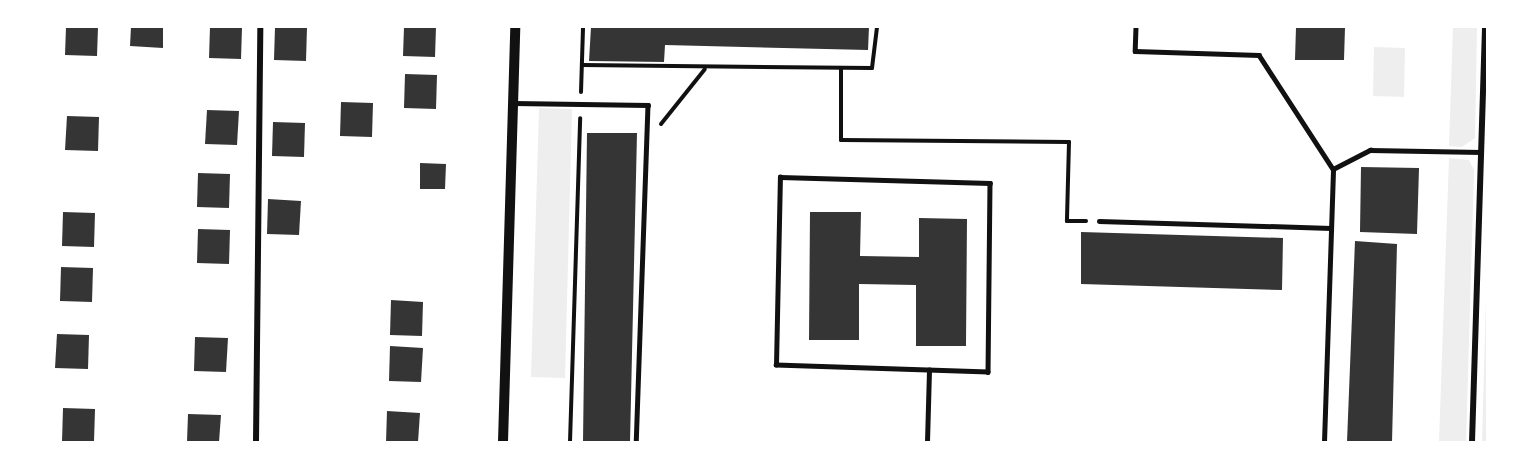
<!DOCTYPE html>
<style>
body{margin:0}
#map{position:relative;width:1514px;height:469px;overflow:hidden;background:#fff;font-family:Commissioner,sans-serif}
div>[style]{position:absolute}
.green>*{inset:0;background:#eee}
.building>*{inset:0;background:#353535}
.path>*{height:4px;margin:-2px;padding:0 2px;transform-origin:2px;border-radius:2px;background:#111}
.service>*{height:4.5px;margin:-2.25px;padding:0 2.25px;transform-origin:2.25px;border-radius:2.25px;background:#111}
.minor>*{height:6px;margin:-3px;padding:0 3px;transform-origin:3px;border-radius:3px;background:#111}
.tertiary>*{height:10px;margin:-5px;padding:0 5px;transform-origin:5px;border-radius:5px;background:#111}
span{translate:-50% -50%;white-space:nowrap;text-align:center;line-height:1.15;-webkit-text-stroke:6px #fff;paint-order:stroke}
.frame{position:absolute;inset:0;border:28px solid #fff;pointer-events:none}
</style>
<div id="map">
<div class="green">
<i style="clip-path:polygon(1453px 27px,1477px 27px,1475px 138px,1462px 147px,1449px 146px)"></i>
<i style="clip-path:polygon(1374px 47px,1405px 48px,1404px 97px,1373px 96px)"></i>
<i style="clip-path:polygon(539px 108px,572px 109px,565px 378px,531px 377px)"></i>
<i style="clip-path:polygon(1449px 158px,1469px 160px,1474px 170px,1466px 442px,1439px 442px)"></i>
<i style="clip-path:polygon(1487px 261px,1487px 442px,1482px 442px)"></i>
</div>
<div class="building">
<i style="clip-path:polygon(66px 27px,98px 27px,97px 56px,65px 55px)"></i>
<i style="clip-path:polygon(131px 27px,163px 27px,163px 48px,130px 46px)"></i>
<i style="clip-path:polygon(210px 27px,242px 27px,241px 59px,209px 58px)"></i>
<i style="clip-path:polygon(275px 27px,307px 27px,306px 61px,274px 60px)"></i>
<i style="clip-path:polygon(404px 27px,436px 27px,435px 57px,403px 56px)"></i>
<i style="clip-path:polygon(591px 27px,869px 27px,868px 50px,665px 45px,664px 62px,589px 61px)"></i>
<i style="clip-path:polygon(1296px 27px,1345px 27px,1344px 60px,1295px 60px)"></i>
<i style="clip-path:polygon(405px 74px,437px 75px,436px 109px,404px 108px)"></i>
<i style="clip-path:polygon(341px 102px,373px 103px,372px 137px,340px 136px)"></i>
<i style="clip-path:polygon(207px 110px,239px 111px,237px 145px,205px 144px)"></i>
<i style="clip-path:polygon(67px 116px,99px 117px,98px 151px,65px 150px)"></i>
<i style="clip-path:polygon(273px 122px,305px 123px,304px 157px,272px 156px)"></i>
<i style="clip-path:polygon(587px 133px,637px 133px,630px 442px,583px 442px)"></i>
<i style="clip-path:polygon(420px 163px,446px 164px,445px 189px,420px 189px)"></i>
<i style="clip-path:polygon(1361px 167px,1419px 168px,1417px 234px,1360px 232px)"></i>
<i style="clip-path:polygon(198px 173px,230px 174px,229px 208px,197px 207px)"></i>
<i style="clip-path:polygon(268px 199px,301px 201px,299px 235px,267px 234px)"></i>
<i style="clip-path:polygon(63px 212px,95px 213px,94px 247px,62px 246px)"></i>
<i style="clip-path:polygon(810px 212px,861px 212px,860px 256px,919px 257px,919px 218px,967px 219px,966px 346px,916px 346px,916px 285px,859px 284px,859px 340px,809px 340px)"></i>
<i style="clip-path:polygon(198px 229px,230px 230px,229px 264px,197px 263px)"></i>
<i style="clip-path:polygon(1081px 232px,1283px 238px,1282px 290px,1081px 284px)"></i>
<i style="clip-path:polygon(1355px 241px,1397px 244px,1392px 442px,1347px 442px)"></i>
<i style="clip-path:polygon(61px 267px,93px 268px,92px 302px,60px 301px)"></i>
<i style="clip-path:polygon(391px 300px,423px 302px,422px 336px,390px 335px)"></i>
<i style="clip-path:polygon(57px 334px,89px 335px,88px 369px,55px 368px)"></i>
<i style="clip-path:polygon(195px 337px,228px 338px,226px 372px,194px 371px)"></i>
<i style="clip-path:polygon(390px 346px,423px 348px,421px 382px,389px 381px)"></i>
<i style="clip-path:polygon(63px 408px,95px 409px,94px 442px,62px 442px)"></i>
<i style="clip-path:polygon(387px 411px,420px 413px,418px 442px,386px 442px)"></i>
<i style="clip-path:polygon(188px 414px,221px 415px,219px 442px,187px 442px)"></i>
</div>
<div class="path">
<i style="left:582px;top:65px;width:290px;rotate:0.6deg"></i>
<i style="left:872px;top:68px;width:41px;rotate:-83deg"></i>
<i style="left:841px;top:68px;width:72px;rotate:90deg"></i>
<i style="left:841px;top:140px;width:228px;rotate:0.5deg"></i>
<i style="left:1069px;top:142px;width:79px;rotate:91.5deg"></i>
<i style="left:1067px;top:221px;width:19px"></i>
<i style="left:581px;top:92px;width:65px;rotate:-88.2deg"></i>
<i style="left:661px;top:124px;width:70px;rotate:-51.3deg"></i>
<i style="left:570px;top:442px;width:324px;rotate:-88.2deg"></i>
</div>
<div class="service">
<i style="left:1136px;top:27px;width:24px;rotate:92deg"></i>
<i style="left:1135px;top:51px;width:124px;rotate:1.8deg"></i>
<i style="left:1259px;top:55px;width:136px;rotate:57deg"></i>
<i style="left:514px;top:103px;width:134px;rotate:0.9deg"></i>
<i style="left:648px;top:105px;width:337px;rotate:92deg"></i>
<i style="left:780px;top:177px;width:210px;rotate:1.6deg"></i>
<i style="left:990px;top:183px;width:189px;rotate:90.6deg"></i>
<i style="left:988px;top:372px;width:212px;rotate:-178.1deg"></i>
<i style="left:776px;top:365px;width:188px;rotate:-88.8deg"></i>
<i style="left:1099px;top:221px;width:232px;rotate:1.7deg"></i>
<i style="left:927px;top:442px;width:72px;rotate:-88.4deg"></i>
<i style="left:1324px;top:442px;width:273px;rotate:-88.1deg"></i>
<i style="left:1333px;top:169px;width:42px;rotate:-27.2deg"></i>
<i style="left:1370px;top:150px;width:111px;rotate:1deg"></i>
</div>
<div class="minor">
<i style="left:256px;top:442px;width:415px;rotate:-89.4deg"></i>
<i style="left:1472px;top:442px;width:415px;rotate:-88.2deg"></i>
</div>
<div class="tertiary">
<i style="left:503px;top:442px;width:415px;rotate:-88.3deg"></i>
</div>
<div class="frame"></div>
</div>
